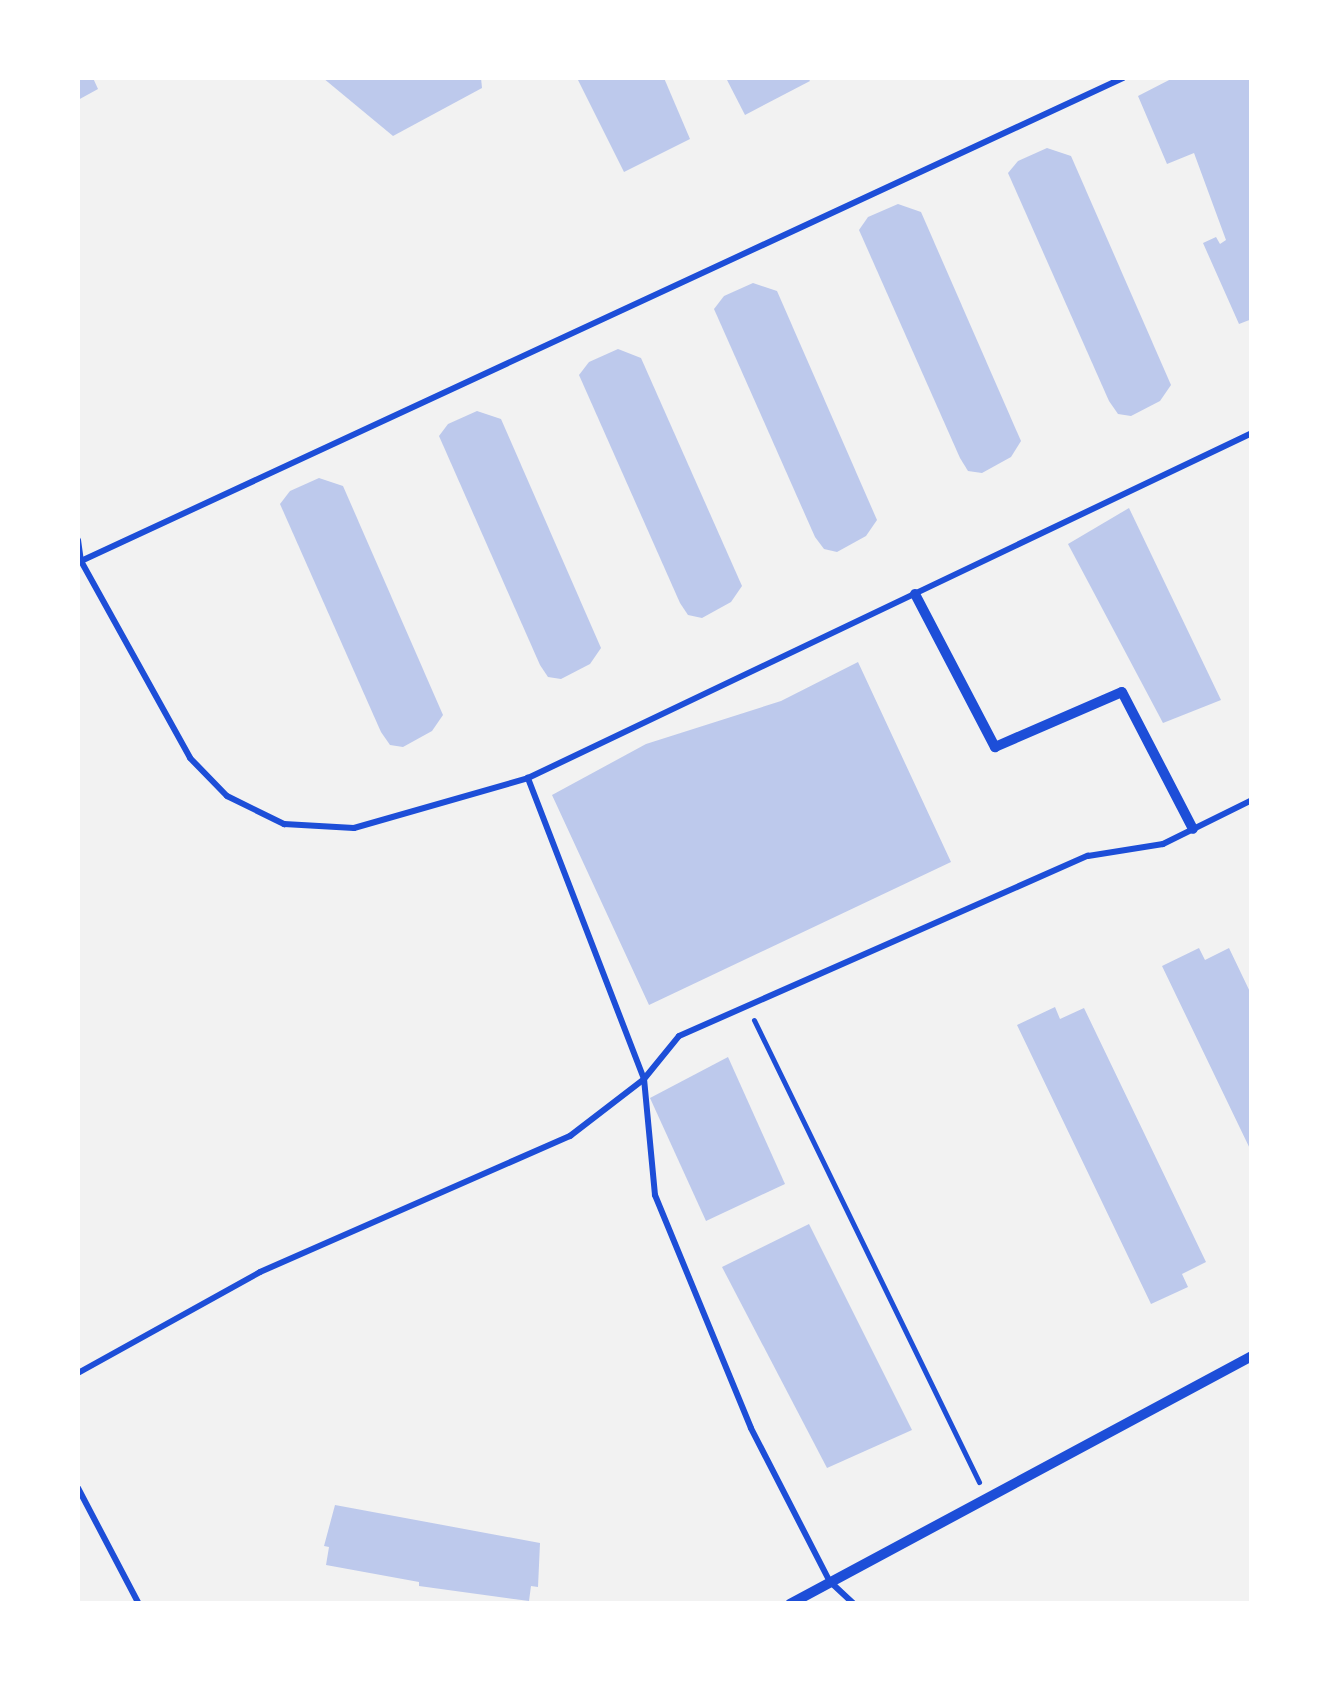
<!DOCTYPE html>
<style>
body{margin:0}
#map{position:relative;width:1329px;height:1681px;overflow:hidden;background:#f2f2f2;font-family:"Sofia Sans Condensed",sans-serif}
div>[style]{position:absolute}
.building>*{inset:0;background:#bdc9ec}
.path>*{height:5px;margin:-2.5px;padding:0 2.5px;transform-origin:2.5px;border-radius:2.5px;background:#1d4ed8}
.service>*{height:6px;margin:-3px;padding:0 3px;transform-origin:3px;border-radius:3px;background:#1d4ed8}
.minor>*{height:10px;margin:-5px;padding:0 5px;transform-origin:5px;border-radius:5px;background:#1d4ed8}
span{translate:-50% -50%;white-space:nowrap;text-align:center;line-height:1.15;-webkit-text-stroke:8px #fff;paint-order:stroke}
.frame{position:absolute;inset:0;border:80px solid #fff;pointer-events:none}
</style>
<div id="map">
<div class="building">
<i style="clip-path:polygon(78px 78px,93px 78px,98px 89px,78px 100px)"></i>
<i style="clip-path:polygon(323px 78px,481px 78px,482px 88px,393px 136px)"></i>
<i style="clip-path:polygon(577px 78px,664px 78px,690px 139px,624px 172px)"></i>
<i style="clip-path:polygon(726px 78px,808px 78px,810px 81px,745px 115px)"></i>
<i style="clip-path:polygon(1173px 78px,1252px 78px,1252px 319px,1239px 324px,1203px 243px,1216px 237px,1220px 244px,1226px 240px,1194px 153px,1167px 164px,1138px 96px)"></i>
<i style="clip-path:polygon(1047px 148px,1071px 156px,1171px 385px,1160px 401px,1131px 416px,1118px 414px,1109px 401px,1008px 173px,1018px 161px)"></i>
<i style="clip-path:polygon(898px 204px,921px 212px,1021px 441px,1011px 457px,982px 473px,968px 471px,960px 458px,859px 230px,868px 217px)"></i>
<i style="clip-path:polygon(753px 283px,777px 291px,877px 520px,866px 536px,837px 552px,824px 549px,815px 537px,714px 309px,724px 296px)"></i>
<i style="clip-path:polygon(618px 349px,641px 358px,742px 586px,731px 602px,702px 618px,688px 615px,680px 603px,579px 375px,589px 362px)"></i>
<i style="clip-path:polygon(477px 411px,501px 419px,601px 648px,590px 664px,561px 679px,548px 677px,540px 665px,439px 436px,448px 424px)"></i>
<i style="clip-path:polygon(319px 478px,343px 486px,443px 715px,432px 731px,403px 747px,390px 745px,381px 732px,280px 504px,290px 491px)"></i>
<i style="clip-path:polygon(1129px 508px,1221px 700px,1163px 723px,1068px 544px)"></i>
<i style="clip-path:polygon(858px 662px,951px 862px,649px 1005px,552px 795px,646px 744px,781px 701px)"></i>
<i style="clip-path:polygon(1199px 948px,1205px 960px,1229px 948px,1252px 996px,1252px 1153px,1162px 966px)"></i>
<i style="clip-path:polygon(1055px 1007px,1060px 1019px,1084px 1008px,1206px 1262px,1182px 1274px,1188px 1287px,1151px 1304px,1017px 1025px)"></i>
<i style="clip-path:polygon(728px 1057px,785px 1184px,706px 1221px,650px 1098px)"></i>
<i style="clip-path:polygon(809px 1224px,912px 1430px,827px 1468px,722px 1267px)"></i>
<i style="clip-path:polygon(335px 1505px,540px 1543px,538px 1587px,531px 1586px,529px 1601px,419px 1586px,419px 1582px,326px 1565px,329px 1547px,324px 1546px)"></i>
</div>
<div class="path">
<i style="left:754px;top:1020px;width:514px;rotate:64.03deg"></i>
</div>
<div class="service">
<i style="left:78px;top:540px;width:21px;rotate:82deg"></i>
<i style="left:81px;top:561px;width:1149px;rotate:-24.87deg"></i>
<i style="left:81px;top:561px;width:225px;rotate:61deg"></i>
<i style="left:190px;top:758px;width:53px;rotate:45.8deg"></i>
<i style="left:227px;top:796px;width:64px;rotate:26.2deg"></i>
<i style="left:284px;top:824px;width:70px;rotate:3.3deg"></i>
<i style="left:354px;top:828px;width:181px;rotate:-16deg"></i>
<i style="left:78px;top:1373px;width:208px;rotate:-29deg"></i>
<i style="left:260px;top:1272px;width:339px;rotate:-23.7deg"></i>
<i style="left:570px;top:1136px;width:93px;rotate:-37.6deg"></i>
<i style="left:644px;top:1079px;width:323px;rotate:-111.1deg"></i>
<i style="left:528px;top:778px;width:802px;rotate:-25.48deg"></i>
<i style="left:78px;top:1488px;width:131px;rotate:62.3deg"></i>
<i style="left:854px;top:1604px;width:33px;rotate:-137deg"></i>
<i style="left:830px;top:1582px;width:173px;rotate:-117.2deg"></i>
<i style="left:751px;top:1428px;width:252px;rotate:-112.4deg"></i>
<i style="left:655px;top:1195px;width:117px;rotate:-95.4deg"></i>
<i style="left:644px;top:1079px;width:55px;rotate:-50.9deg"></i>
<i style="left:679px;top:1036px;width:447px;rotate:-23.8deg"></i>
<i style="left:1088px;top:856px;width:76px;rotate:-9.1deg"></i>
<i style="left:1163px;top:844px;width:99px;rotate:-26.3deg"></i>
</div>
<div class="minor">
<i style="left:915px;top:594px;width:173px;rotate:62.4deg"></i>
<i style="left:995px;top:747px;width:138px;rotate:-23.4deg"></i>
<i style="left:1122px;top:692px;width:154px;rotate:62.6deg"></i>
<i style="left:790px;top:1604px;width:524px;rotate:-28.23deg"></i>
</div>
<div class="frame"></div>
</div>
